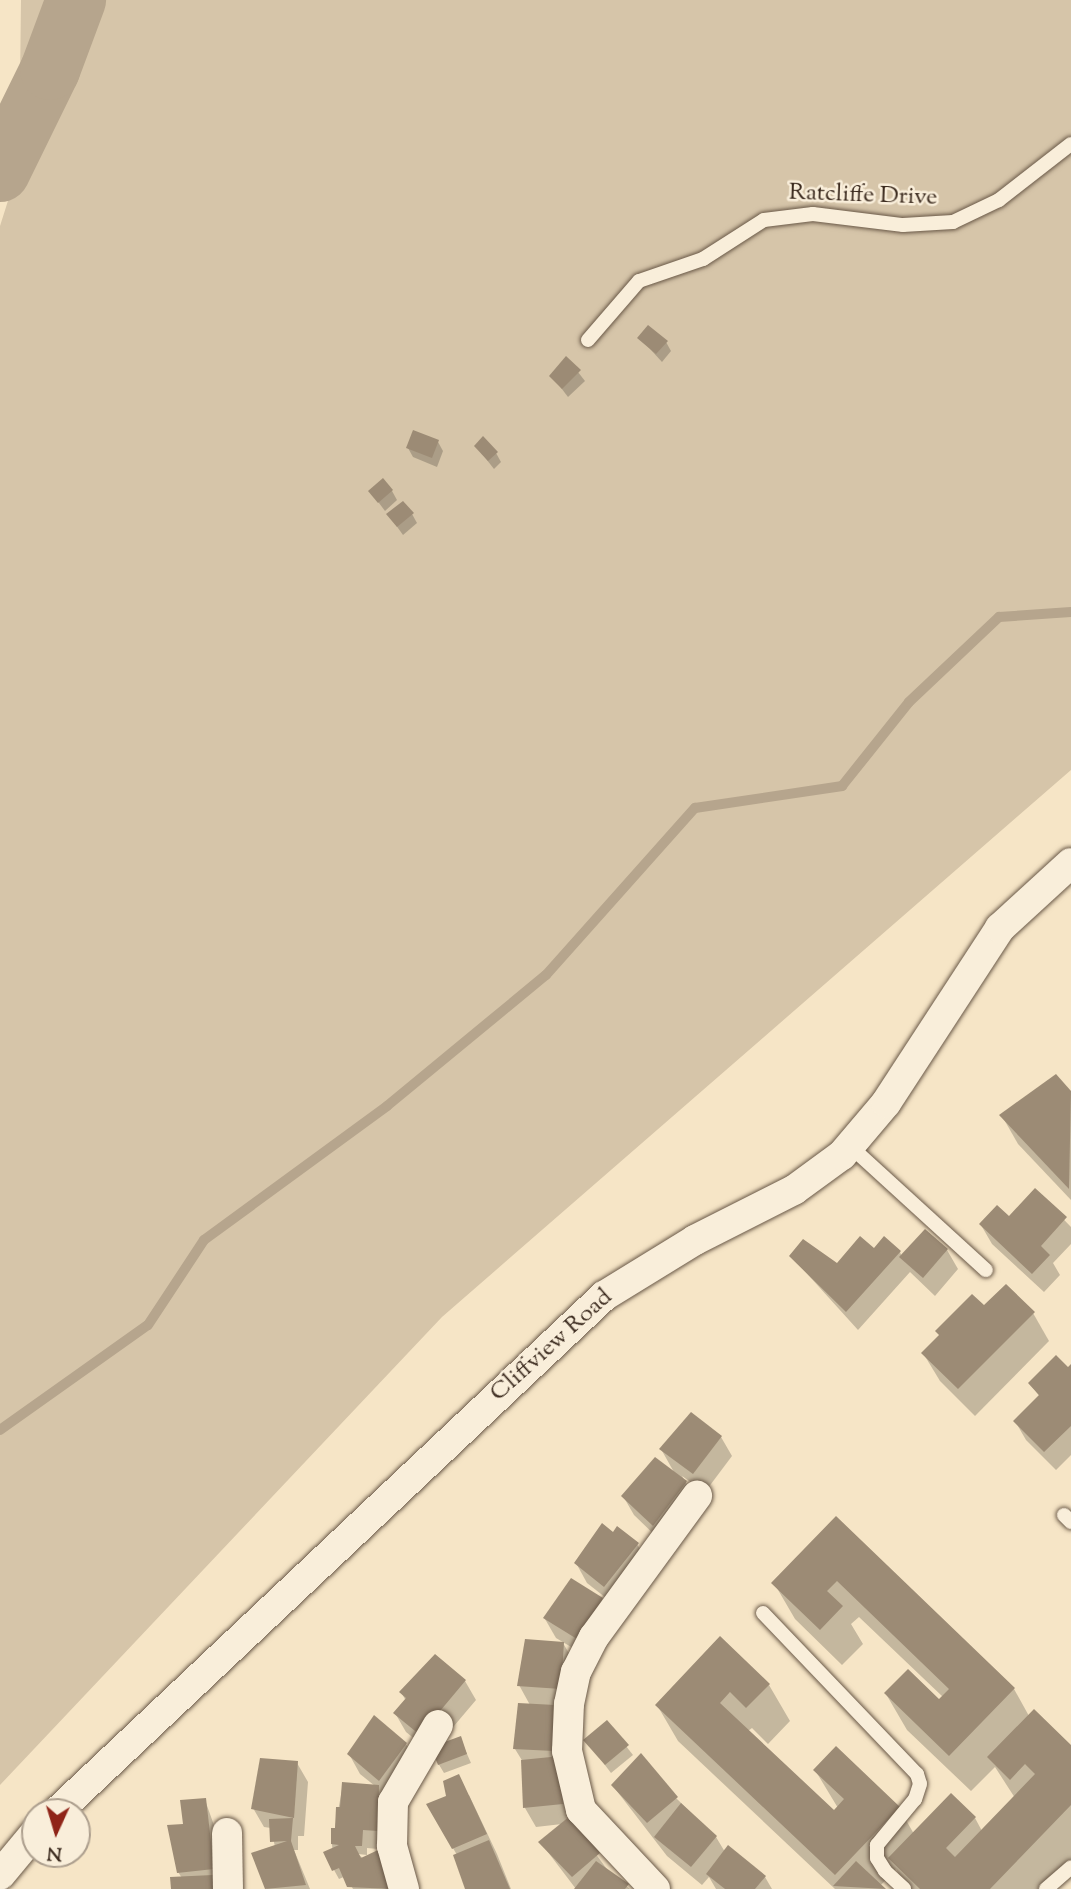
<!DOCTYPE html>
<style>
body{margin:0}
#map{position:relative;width:1071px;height:1889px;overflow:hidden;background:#f6e5c6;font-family:"Sorts Mill Goudy",serif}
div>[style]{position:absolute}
.green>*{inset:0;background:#d6c5a9}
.shadow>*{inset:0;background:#0003}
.stream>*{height:10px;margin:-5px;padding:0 5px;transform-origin:5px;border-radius:5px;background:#b6a58d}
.river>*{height:60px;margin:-30px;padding:0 30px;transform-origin:30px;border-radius:30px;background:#b6a58d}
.building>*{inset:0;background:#9c8b75}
.roads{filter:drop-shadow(0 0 2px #695847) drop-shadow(0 0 2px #695847)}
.lane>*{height:14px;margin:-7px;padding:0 7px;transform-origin:7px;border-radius:7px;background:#f9eeda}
.street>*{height:30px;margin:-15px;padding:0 15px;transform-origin:15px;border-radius:15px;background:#f9eeda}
span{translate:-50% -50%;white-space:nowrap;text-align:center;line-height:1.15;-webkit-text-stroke:5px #f9eeda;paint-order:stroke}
.street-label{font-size:24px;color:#3a291d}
.north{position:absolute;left:21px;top:1798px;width:70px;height:70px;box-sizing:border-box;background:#f9eeda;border:2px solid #ad9f8e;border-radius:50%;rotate:184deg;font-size:19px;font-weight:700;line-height:28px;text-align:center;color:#3a291d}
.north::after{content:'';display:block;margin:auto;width:24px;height:32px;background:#8f2418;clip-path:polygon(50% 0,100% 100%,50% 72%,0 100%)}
</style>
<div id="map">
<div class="green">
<i style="clip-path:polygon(21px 0,1071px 0,1071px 770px,442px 1317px,0 1785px,0 226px,19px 166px)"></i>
</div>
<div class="shadow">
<i style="clip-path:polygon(640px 338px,666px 342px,671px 351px,662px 362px)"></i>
<i style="clip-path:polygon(567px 358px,585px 381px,568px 397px,552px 376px)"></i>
<i style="clip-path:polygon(438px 442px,443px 451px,437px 467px,413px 457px,408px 448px)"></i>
<i style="clip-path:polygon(476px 446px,496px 453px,501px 462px,494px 469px)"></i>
<i style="clip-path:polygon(370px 491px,392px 491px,397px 500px,385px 511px)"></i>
<i style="clip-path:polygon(388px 514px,412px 514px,417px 523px,403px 535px)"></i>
<i style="clip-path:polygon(1056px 1076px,1071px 1093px,1071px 1200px,1018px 1144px,1002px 1116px)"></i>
<i style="clip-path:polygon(1035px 1190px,1071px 1227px,1071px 1244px,1053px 1263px,1060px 1275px,1044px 1292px,992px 1244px,981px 1225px,1009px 1219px)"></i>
<i style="clip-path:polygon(874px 1250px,900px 1252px,902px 1257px,947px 1250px,958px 1269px,935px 1296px,910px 1272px,858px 1330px,791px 1256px,838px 1266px)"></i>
<i style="clip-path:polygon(984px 1308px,1033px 1313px,1049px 1341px,975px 1416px,940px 1381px,923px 1353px)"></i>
<i style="clip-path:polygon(1071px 1366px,1071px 1455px,1056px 1470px,1026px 1440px,1015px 1421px,1040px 1397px,1030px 1384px)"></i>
<i style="clip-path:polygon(721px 1437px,732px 1456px,705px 1492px,682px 1476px,697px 1501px,664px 1544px,634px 1515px,623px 1496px,675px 1474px,661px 1449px)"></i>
<i style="clip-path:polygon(836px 1518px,1014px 1689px,1029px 1716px,1071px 1747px,1071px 1863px,1046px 1889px,908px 1889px,896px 1869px,880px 1886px,884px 1889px,835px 1889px,678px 1741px,657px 1705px,769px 1685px,790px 1721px,768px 1744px,752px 1728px,748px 1731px,834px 1812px,838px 1808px,815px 1770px,899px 1808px,914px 1834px,975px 1818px,982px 1831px,1015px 1798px,995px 1767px,971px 1791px,907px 1730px,886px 1694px,939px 1701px,943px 1697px,859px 1617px,851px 1624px,863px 1644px,842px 1665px,795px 1619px,774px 1583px)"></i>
<i style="clip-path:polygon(637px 1544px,648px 1563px,615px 1605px,587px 1583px,576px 1563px)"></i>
<i style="clip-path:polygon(602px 1599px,613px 1618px,588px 1657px,556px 1638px,545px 1619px)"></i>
<i style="clip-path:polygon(563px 1643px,574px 1662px,573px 1823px,609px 1872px,630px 1889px,576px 1889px,541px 1843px,562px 1824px,536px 1827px,525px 1808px,523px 1762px,515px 1749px,530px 1705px,519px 1685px)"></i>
<i style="clip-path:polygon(465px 1681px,476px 1700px,437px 1746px,460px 1738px,471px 1763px,444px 1773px,432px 1753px,406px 1732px,395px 1713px,406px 1701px,401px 1692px)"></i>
<i style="clip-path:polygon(607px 1722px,633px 1755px,611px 1773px,586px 1740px)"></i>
<i style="clip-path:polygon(406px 1744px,417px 1763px,390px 1798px,381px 1791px,389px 1806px,388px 1850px,367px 1848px,367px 1855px,358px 1854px,398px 1889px,353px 1889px,346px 1876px,339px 1879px,334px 1870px,332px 1844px,343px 1784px,375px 1786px,360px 1774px,349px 1754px)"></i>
<i style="clip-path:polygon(297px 1763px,308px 1782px,304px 1836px,298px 1836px,298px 1850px,294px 1850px,310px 1889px,267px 1889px,253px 1854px,275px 1847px,271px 1828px,264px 1827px,253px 1808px)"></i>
<i style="clip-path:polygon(613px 1786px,676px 1798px,716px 1837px,725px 1852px,765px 1877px,772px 1889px,716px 1889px,709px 1877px,702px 1885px,667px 1856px)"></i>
<i style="clip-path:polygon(469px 1795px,497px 1854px,511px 1889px,467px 1889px,457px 1855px,428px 1805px)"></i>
<i style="clip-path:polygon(205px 1800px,220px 1842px,220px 1889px,174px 1889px,182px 1878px,178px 1872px,185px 1825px)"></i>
</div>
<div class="stream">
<i style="left:0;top:1430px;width:181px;rotate:-35.4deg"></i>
<i style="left:148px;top:1325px;width:102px;rotate:-56.6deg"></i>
<i style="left:204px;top:1240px;width:227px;rotate:-36.2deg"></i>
<i style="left:387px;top:1106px;width:206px;rotate:-39.5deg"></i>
<i style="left:546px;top:975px;width:224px;rotate:-48.3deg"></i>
<i style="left:695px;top:808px;width:149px;rotate:-8.5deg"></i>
<i style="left:842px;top:786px;width:107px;rotate:-51.4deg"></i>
<i style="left:909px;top:702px;width:124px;rotate:-43.4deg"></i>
<i style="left:999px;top:617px;width:72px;rotate:-4deg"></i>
</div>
<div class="river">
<i style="left:0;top:172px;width:114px;rotate:-63.9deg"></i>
<i style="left:50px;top:70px;width:75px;rotate:-69.6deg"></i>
</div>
<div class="building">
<i style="clip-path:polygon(648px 325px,668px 341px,656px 354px,637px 338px)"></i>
<i style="clip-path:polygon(566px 356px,581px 370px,562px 389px,549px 376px)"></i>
<i style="clip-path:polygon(413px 430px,439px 440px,432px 458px,406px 448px)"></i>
<i style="clip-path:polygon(483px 436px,498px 452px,488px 461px,474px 446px)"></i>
<i style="clip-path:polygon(383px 478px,393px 490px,378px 503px,368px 491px)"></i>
<i style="clip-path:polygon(403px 501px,414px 513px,397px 527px,386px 514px)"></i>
<i style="clip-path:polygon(1056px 1074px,1071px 1091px,1069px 1189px,999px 1115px)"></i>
<i style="clip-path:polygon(1035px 1188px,1067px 1217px,1041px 1246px,1050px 1255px,1032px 1274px,979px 1224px,997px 1205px,1009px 1216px)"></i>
<i style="clip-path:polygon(925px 1229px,948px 1249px,923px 1278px,899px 1257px)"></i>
<i style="clip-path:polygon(860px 1236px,874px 1248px,884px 1236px,901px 1251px,846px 1312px,789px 1256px,803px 1239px,837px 1263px)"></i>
<i style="clip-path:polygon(1006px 1284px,1035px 1312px,958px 1389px,921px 1353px,939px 1335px,935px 1331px,972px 1294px,984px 1305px)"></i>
<i style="clip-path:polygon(1056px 1355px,1068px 1367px,1071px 1364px,1071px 1426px,1044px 1452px,1013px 1421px,1039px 1395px,1028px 1383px)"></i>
<i style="clip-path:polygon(691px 1412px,722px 1436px,693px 1474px,659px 1449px)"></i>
<i style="clip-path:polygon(655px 1457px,687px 1481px,653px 1526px,621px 1496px)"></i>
<i style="clip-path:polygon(836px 1516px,1015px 1688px,949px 1756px,884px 1693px,908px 1669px,939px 1699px,949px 1689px,837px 1581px,827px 1591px,843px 1606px,820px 1630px,771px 1583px)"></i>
<i style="clip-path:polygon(602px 1523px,613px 1532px,617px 1526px,639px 1543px,604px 1587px,574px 1563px)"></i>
<i style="clip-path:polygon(571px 1578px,603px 1598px,577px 1639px,543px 1618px)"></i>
<i style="clip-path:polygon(720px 1636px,770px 1684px,746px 1708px,730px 1692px,720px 1703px,834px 1810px,844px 1799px,813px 1770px,836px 1746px,900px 1807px,835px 1875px,655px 1705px)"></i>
<i style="clip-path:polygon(525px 1639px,564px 1642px,561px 1689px,517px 1686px)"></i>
<i style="clip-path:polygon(435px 1654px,466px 1680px,420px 1735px,393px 1713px,406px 1698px,399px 1692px)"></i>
<i style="clip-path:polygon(518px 1703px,555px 1705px,554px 1751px,513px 1749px)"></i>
<i style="clip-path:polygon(1034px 1709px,1071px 1745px,1071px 1805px,990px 1889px,920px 1889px,888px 1858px,951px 1793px,976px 1817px,946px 1848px,955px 1857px,1035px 1774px,1025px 1764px,1010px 1780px,987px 1757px)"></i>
<i style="clip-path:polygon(374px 1715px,407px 1743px,379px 1781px,347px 1754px)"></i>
<i style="clip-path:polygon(607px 1720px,629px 1745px,605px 1765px,583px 1740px)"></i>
<i style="clip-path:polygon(461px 1736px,467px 1754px,438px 1765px,431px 1747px)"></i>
<i style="clip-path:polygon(641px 1753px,678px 1797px,647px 1823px,611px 1785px)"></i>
<i style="clip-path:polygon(561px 1756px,563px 1804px,523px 1808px,521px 1760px)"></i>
<i style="clip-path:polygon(260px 1758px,298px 1761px,294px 1818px,251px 1809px)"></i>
<i style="clip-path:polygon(459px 1774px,487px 1834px,452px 1849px,426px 1804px,446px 1796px,443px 1781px)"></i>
<i style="clip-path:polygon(342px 1782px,379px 1785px,378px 1831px,363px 1830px,362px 1846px,355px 1846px,361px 1858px,378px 1850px,393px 1889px,347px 1887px,339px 1868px,332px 1871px,323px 1852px,339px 1845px,331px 1844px,331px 1828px,335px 1828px,336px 1807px,340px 1807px)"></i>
<i style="clip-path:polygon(206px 1798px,214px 1869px,177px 1873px,167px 1825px,183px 1824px,180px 1800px)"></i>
<i style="clip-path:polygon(681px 1803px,717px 1836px,691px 1867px,654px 1837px)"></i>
<i style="clip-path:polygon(570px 1816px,600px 1853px,572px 1877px,538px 1842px)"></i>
<i style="clip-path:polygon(293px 1818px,291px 1841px,306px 1885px,265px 1889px,251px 1853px,287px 1841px,270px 1842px,269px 1819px)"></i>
<i style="clip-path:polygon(489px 1840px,510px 1889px,465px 1889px,453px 1855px)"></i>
<i style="clip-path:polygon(728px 1845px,766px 1876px,755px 1889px,725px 1889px,706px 1874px)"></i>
<i style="clip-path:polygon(596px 1861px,629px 1884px,625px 1889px,574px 1889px)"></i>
<i style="clip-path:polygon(856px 1861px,886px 1889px,833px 1886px)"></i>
<i style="clip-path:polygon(213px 1875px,218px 1889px,171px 1889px,170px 1877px)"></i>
</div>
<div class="roads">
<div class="lane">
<i style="left:588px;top:340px;width:78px;rotate:-49.2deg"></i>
<i style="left:639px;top:281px;width:68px;rotate:-19deg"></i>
<i style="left:703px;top:259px;width:72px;rotate:-32.6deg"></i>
<i style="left:764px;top:220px;width:49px;rotate:-7deg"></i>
<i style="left:813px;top:214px;width:91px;rotate:7deg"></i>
<i style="left:903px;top:225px;width:50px;rotate:-3.4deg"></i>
<i style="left:953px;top:222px;width:51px;rotate:-25.6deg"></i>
<i style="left:999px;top:200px;width:91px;rotate:-37.9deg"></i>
<i style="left:850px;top:1146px;width:184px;rotate:42.4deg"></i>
<i style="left:1064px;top:1515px;width:10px;rotate:45deg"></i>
<i style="left:763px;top:1613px;width:223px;rotate:46.3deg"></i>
<i style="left:917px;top:1774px;width:10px;rotate:73deg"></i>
<i style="left:920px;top:1784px;width:16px;rotate:108deg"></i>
<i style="left:915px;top:1799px;width:60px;rotate:129.6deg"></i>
<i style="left:877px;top:1845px;width:13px;rotate:90deg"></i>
<i style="left:877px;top:1858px;width:15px;rotate:58deg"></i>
<i style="left:885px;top:1871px;width:26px;rotate:43deg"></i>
<i style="left:1046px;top:1889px;width:33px;rotate:-41deg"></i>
</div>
<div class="street">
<i style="left:57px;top:1812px;width:752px;rotate:-43.33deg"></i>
<i style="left:604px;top:1296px;width:107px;rotate:-31.6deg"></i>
<i style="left:695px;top:1240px;width:111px;rotate:-26.8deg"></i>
<i style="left:794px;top:1190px;width:59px;rotate:-36.1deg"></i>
<i style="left:842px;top:1155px;width:68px;rotate:-49.8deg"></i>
<i style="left:886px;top:1103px;width:209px;rotate:-56.9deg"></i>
<i style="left:1000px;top:928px;width:96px;rotate:-42.5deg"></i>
<i style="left:227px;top:1833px;width:56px;rotate:89deg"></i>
<i style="left:0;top:1875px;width:55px;rotate:-50.2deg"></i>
<i style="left:404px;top:1889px;width:45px;rotate:-105.6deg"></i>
<i style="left:392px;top:1846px;width:44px;rotate:-88.7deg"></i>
<i style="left:393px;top:1802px;width:89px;rotate:-59.7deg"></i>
<i style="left:655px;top:1889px;width:108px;rotate:-133.1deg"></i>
<i style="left:581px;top:1810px;width:61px;rotate:-103.3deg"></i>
<i style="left:567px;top:1751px;width:47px;rotate:-87.6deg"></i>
<i style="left:569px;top:1704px;width:33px;rotate:-78deg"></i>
<i style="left:576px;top:1672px;width:39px;rotate:-63deg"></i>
<i style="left:594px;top:1637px;width:175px;rotate:-53.9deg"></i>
</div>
</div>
<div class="street-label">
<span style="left:863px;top:196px;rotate:2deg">Ratcliffe Drive</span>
<span style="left:552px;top:1346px;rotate:-42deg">Cliffview Road</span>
</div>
<div class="north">N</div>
</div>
